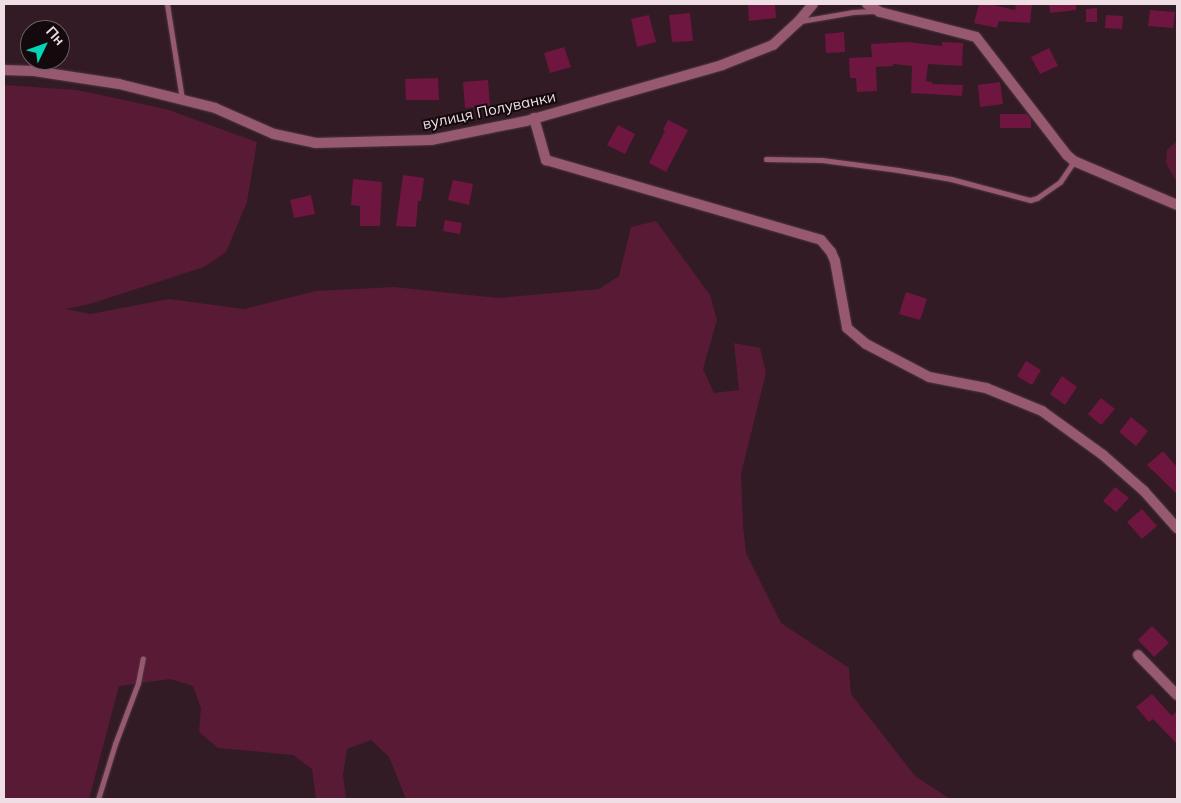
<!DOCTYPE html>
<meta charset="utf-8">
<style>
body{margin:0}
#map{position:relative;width:1181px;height:803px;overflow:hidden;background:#321b24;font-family:Mulish,sans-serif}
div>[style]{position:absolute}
.green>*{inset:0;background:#591a35}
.building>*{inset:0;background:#6f1640}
.roads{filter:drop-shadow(0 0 1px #4c363f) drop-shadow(0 0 1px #4c363f)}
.service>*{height:5px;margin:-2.5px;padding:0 2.5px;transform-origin:2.5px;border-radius:2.5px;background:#96596f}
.minor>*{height:10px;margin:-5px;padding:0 5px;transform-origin:5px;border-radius:5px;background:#96596f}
.tertiary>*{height:10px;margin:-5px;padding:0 5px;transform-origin:5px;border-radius:5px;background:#96596f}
span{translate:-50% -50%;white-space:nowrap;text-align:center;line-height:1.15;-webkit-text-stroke:4px #14090d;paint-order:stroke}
.street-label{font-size:15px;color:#efdfe4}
.frame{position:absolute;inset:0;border:5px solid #efdfe4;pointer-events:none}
.north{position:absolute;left:20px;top:20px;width:50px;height:50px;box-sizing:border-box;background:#14090d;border:1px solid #6c5f63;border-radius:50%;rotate:48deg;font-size:14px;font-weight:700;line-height:20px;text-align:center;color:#efdfe4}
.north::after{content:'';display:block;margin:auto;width:18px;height:22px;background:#04d5b6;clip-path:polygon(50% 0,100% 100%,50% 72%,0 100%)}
</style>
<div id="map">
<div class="green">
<i style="clip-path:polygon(4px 85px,77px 90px,166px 109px,257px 142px,247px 202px,226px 252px,204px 267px,93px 303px,66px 309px,90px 314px,169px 299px,244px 309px,316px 291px,394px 287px,498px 298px,599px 289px,619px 276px,631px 227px,656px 221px,710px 295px,717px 320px,703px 369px,714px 393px,739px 390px,734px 343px,760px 348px,766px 373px,741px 474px,743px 526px,746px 553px,781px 623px,849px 668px,851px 694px,915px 776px,950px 799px,406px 799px,389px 757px,371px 740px,347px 749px,343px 775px,346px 799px,316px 799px,312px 769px,293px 755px,218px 748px,199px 732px,201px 708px,193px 686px,170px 679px,119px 686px,89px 799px,4px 799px)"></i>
<i style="clip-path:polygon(1177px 141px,1177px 183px,1166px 163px,1167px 150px)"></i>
</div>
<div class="building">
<i style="clip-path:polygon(748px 4px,775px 4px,776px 18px,749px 21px)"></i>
<i style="clip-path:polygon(979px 4px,989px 4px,1015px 10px,1016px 4px,1032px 4px,1030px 23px,999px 21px,997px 28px,974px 23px)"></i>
<i style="clip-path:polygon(1049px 4px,1076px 4px,1076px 10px,1050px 13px)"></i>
<i style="clip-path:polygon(1097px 8px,1097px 22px,1086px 22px,1086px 9px)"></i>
<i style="clip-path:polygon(1150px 10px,1175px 12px,1173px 28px,1148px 26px)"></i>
<i style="clip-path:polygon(690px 13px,693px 41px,672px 42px,669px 15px)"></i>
<i style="clip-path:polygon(649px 15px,656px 42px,637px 47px,631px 19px)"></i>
<i style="clip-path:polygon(1106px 15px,1123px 16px,1122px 29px,1105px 28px)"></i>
<i style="clip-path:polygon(844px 32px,845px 52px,826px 53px,825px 34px)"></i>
<i style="clip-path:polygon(907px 42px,942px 46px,942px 42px,963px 43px,962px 66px,928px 64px,926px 81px,932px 82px,932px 84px,963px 85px,962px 96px,911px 93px,912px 66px,893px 64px,893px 66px,876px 67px,877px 91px,857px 92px,856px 78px,850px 78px,849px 58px,872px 57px,871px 44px)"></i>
<i style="clip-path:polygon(564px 47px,571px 67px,550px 73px,544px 53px)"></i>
<i style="clip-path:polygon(1049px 48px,1058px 66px,1040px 74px,1031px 57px)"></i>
<i style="clip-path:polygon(438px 78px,439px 100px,406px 100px,405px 79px)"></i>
<i style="clip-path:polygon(488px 80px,490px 106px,465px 108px,463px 82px)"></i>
<i style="clip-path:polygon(1000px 82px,1003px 104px,980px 107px,978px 85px)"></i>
<i style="clip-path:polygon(1000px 114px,1027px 114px,1031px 119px,1031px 128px,1000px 128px)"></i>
<i style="clip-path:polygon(668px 120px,688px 130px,666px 172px,649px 163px,665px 131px,663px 130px)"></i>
<i style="clip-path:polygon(618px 125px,635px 134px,625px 154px,607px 145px)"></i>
<i style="clip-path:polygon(403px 175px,424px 178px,421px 201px,418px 201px,416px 227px,396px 226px)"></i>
<i style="clip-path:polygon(353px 179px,382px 182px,380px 226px,360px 226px,360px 206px,351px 205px)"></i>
<i style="clip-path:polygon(453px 180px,473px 184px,469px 205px,448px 200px)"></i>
<i style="clip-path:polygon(311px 195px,315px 214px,294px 218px,290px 200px)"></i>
<i style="clip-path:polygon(445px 220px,462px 223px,460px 234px,443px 231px)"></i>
<i style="clip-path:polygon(906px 292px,927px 299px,920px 320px,899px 314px)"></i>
<i style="clip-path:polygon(1026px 361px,1041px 370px,1032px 385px,1017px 376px)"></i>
<i style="clip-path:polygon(1062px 376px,1077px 387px,1065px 405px,1050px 394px)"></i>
<i style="clip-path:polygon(1101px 398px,1115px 409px,1101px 425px,1088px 414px)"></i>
<i style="clip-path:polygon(1131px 417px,1148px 431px,1136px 446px,1119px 432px)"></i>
<i style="clip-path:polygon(1163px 451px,1177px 467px,1177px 494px,1147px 465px)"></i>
<i style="clip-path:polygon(1115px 487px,1129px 498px,1116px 512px,1103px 501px)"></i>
<i style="clip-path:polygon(1142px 509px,1157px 526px,1142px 539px,1127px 522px)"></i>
<i style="clip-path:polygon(1152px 626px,1169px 643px,1154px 657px,1138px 640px)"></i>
<i style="clip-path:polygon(1152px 694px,1172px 716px,1177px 711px,1177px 744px,1153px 719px,1149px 722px,1136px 707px)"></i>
</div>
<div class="roads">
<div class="service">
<i style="left:167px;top:4px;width:96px;rotate:81deg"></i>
<i style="left:801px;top:21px;width:53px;rotate:-9.8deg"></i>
<i style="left:853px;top:12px;width:21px;rotate:-3deg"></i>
<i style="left:766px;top:159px;width:56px;rotate:1deg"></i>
<i style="left:822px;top:160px;width:77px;rotate:7.5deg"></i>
<i style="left:898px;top:170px;width:54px;rotate:9.6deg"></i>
<i style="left:951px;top:179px;width:82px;rotate:14.9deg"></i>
<i style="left:1030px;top:200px;width:7px;rotate:-16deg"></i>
<i style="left:1037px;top:198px;width:28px;rotate:-35deg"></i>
<i style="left:1060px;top:182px;width:25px;rotate:-56deg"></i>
<i style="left:98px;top:799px;width:58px;rotate:-72.8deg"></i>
<i style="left:115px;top:744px;width:65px;rotate:-69.3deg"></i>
<i style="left:138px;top:683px;width:25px;rotate:-79deg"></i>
</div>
<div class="minor">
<i style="left:867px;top:4px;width:15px;rotate:32deg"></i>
<i style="left:880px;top:12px;width:99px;rotate:14.6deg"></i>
<i style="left:976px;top:37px;width:149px;rotate:52.4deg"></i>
<i style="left:1067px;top:155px;width:9px;rotate:41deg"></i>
<i style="left:1074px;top:161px;width:112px;rotate:23.1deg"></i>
<i style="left:534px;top:118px;width:44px;rotate:74.1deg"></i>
<i style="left:546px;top:160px;width:286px;rotate:16.2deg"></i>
<i style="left:821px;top:240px;width:16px;rotate:50deg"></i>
<i style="left:831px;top:252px;width:10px;rotate:66deg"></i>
<i style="left:835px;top:261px;width:68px;rotate:79.8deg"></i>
<i style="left:847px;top:328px;width:25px;rotate:40deg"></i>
<i style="left:866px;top:344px;width:71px;rotate:27.6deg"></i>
<i style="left:929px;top:377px;width:58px;rotate:10.9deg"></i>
<i style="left:986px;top:388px;width:61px;rotate:22.3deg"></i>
<i style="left:1042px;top:411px;width:75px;rotate:35.8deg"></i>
<i style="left:1103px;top:455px;width:55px;rotate:41.3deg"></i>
<i style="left:1144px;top:491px;width:50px;rotate:48.3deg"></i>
<i style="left:1138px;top:655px;width:56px;rotate:45.7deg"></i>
</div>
<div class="tertiary">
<i style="left:4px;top:70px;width:30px;rotate:2deg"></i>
<i style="left:34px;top:71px;width:86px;rotate:8.7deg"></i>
<i style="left:119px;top:84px;width:99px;rotate:14deg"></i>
<i style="left:215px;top:108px;width:64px;rotate:23.8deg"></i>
<i style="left:274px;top:134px;width:43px;rotate:12.1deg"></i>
<i style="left:316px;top:143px;width:115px;rotate:-1.5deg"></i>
<i style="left:431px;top:140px;width:97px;rotate:-11.3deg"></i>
<i style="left:526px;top:121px;width:204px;rotate:-15.9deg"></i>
<i style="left:722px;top:65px;width:55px;rotate:-21.4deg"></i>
<i style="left:773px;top:45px;width:34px;rotate:-43deg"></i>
<i style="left:798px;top:22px;width:23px;rotate:-50deg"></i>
</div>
</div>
<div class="street-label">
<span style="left:489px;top:110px;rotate:-12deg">вулиця Полуванки</span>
</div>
<div class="frame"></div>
<div class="north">Пн</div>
</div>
